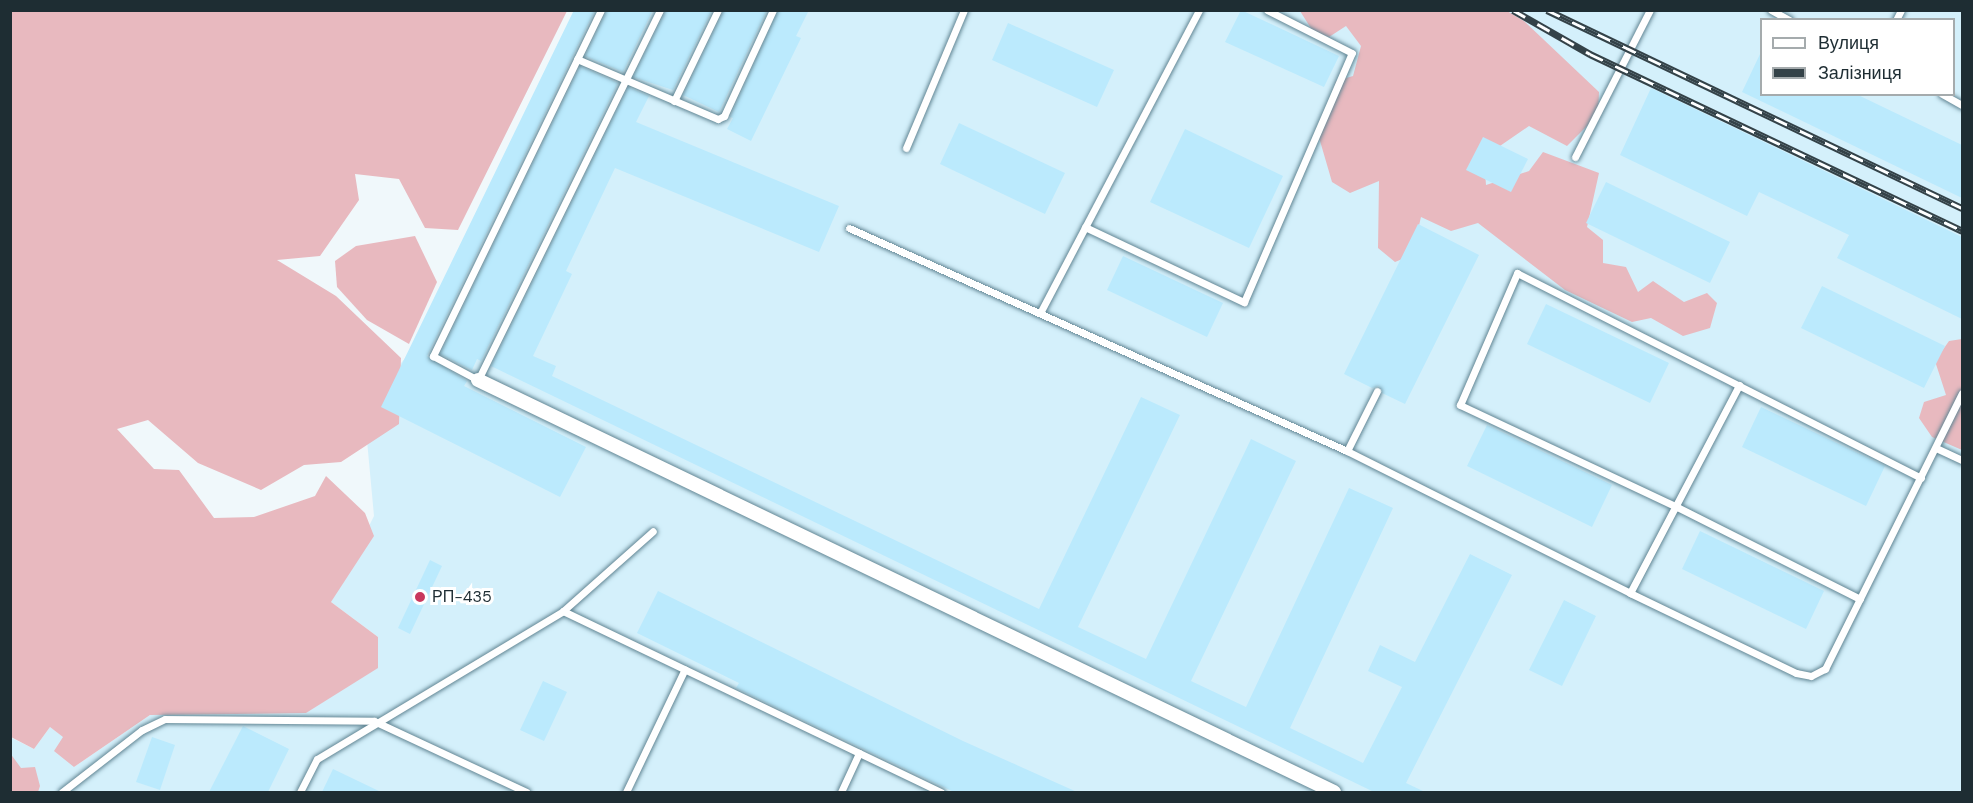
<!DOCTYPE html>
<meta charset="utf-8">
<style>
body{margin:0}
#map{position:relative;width:1973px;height:803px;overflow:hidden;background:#f0f8fb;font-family:"DM Sans",sans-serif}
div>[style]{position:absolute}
.built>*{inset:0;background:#d4f0fb}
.forest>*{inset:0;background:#e8b9bf}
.building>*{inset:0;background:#bbeafd}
.roads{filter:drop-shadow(0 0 2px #618593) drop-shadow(0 0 2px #618593)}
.service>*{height:7px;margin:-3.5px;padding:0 3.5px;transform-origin:3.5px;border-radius:3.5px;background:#fff}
.minor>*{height:14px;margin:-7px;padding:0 7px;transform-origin:7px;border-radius:7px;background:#fff}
.rail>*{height:7px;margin-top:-3.5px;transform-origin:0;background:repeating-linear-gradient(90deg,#fff 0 14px,#344248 0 28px);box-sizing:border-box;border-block:2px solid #344248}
.dots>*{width:16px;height:16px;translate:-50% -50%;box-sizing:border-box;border:3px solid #fff;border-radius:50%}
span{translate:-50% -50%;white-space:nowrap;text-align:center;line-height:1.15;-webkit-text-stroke:6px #fff;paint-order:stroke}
.poi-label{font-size:16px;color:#1e2d33}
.left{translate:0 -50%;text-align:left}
.frame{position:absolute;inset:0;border:12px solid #1e2d33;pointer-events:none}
.legend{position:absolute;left:1760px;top:18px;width:195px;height:78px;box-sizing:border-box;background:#fff;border:2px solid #a5abad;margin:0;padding:8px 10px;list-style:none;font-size:18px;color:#1e2d33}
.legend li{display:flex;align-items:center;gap:12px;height:30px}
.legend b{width:30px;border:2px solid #a5abad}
</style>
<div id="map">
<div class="built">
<i style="clip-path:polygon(evenodd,574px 11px,1962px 11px,1962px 792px,11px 792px,10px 737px,34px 749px,50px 727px,64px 737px,74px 767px,150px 715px,306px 713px,378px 637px,331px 602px,374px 516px,364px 408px,406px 357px,574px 11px,1762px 20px,1954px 20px,1954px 94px,1762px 94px,1762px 20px)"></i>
</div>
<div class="forest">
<i style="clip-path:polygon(337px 10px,567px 11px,458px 230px,425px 228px,399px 179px,355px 174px,359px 200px,320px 256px,277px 260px,336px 296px,401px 358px,399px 424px,341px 462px,304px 465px,261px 490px,198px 463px,148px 420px,117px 429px,154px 469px,179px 470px,214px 518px,254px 517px,315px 496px,326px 476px,365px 513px,374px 536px,331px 602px,378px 637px,378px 668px,306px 713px,150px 715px,74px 767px,54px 751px,63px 737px,50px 727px,34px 749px,11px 737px,10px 11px)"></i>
<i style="clip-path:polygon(1300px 11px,1507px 11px,1524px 21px,1599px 92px,1598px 115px,1567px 146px,1529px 126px,1497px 148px,1483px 146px,1486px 185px,1529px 171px,1543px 152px,1599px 173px,1587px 227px,1603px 240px,1603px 263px,1626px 267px,1638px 292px,1653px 281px,1684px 302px,1707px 293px,1717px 303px,1710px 328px,1683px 336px,1651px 318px,1632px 322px,1565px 290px,1478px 223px,1451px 231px,1421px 217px,1412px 255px,1395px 262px,1378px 248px,1379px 181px,1350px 193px,1332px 182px,1318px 134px,1336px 81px,1353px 76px,1361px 46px,1346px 26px,1329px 37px,1312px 30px)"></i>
<i style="clip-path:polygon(415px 236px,437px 282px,409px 344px,367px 320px,337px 287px,335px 261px,356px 246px)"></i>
<i style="clip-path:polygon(1962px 339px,1962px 450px,1932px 437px,1919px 418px,1924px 402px,1946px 395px,1935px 361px,1949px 341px)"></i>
<i style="clip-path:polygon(10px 753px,21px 768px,35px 767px,40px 786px,38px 792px,11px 792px)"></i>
</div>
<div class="building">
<i style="clip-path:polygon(574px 10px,595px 10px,427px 356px,467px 381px,464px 386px,586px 447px,560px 497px,381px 407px)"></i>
<i style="clip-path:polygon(607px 10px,653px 10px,623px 72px,585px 56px)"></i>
<i style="clip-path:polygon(666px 10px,712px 10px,673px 90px,633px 77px)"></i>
<i style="clip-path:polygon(724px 10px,767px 10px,719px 112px,683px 95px)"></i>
<i style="clip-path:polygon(778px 10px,809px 10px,796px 36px,801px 38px,751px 141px,727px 129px,733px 118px,730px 117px)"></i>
<i style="clip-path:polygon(1241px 10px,1339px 56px,1324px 87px,1225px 42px)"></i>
<i style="clip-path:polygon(1008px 23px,1114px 70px,1097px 107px,992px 60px)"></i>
<i style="clip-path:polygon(1761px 52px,1761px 94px,1856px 94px,1962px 145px,1962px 198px,1742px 92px)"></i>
<i style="clip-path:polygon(580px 66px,618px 83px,481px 361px,477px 359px,472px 370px,440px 354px)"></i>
<i style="clip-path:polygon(628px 87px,649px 96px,636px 122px,839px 206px,819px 252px,615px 168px,566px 271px,572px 274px,533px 356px,556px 366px,552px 376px,1039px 609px,1141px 397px,1180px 415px,1078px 627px,1146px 659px,1251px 439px,1296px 461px,1191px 681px,1246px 707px,1349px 488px,1393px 508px,1290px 728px,1363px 763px,1402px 687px,1368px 671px,1380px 645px,1415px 662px,1470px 554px,1512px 575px,1406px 783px,1425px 792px,1374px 792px,491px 366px)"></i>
<i style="clip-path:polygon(1651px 88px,1962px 237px,1962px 319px,1837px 258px,1849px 235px,1759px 192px,1747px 216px,1620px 155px)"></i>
<i style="clip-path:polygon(959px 123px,1065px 173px,1045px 214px,940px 164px)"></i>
<i style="clip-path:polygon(1185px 129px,1283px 176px,1249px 248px,1150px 202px)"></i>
<i style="clip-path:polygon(1483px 137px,1528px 159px,1511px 192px,1466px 170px)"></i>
<i style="clip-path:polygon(1606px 182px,1730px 242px,1710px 283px,1586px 223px)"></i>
<i style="clip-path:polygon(1418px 224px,1479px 255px,1405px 404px,1382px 393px,1379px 386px,1372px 388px,1344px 374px)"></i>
<i style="clip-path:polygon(1123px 256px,1223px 303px,1207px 337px,1107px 290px)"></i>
<i style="clip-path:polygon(1822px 286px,1945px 346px,1924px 388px,1801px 328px)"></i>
<i style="clip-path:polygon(1546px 304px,1669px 363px,1650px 403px,1527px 344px)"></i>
<i style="clip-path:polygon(1761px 407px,1885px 466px,1866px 506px,1742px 447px)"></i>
<i style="clip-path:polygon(1487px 425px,1612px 485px,1592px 527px,1467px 466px)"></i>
<i style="clip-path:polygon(1700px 531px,1824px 591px,1806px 629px,1682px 569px)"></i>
<i style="clip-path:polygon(430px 560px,442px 566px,410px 634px,398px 628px)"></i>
<i style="clip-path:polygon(658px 591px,963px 741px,1077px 792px,954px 792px,736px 688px,739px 683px,637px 633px)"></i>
<i style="clip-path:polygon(1564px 600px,1596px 616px,1562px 686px,1529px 670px)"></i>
<i style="clip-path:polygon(543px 681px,567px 692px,544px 741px,520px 730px)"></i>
<i style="clip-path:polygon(243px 726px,289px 749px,268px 792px,209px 792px)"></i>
<i style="clip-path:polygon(152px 737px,175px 745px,160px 790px,136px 782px)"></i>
<i style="clip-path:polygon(333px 769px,381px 792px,322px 792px)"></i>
</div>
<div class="roads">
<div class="service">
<i style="left:601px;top:10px;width:385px;rotate:115.9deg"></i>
<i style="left:433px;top:356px;width:51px;rotate:28.1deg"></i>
<i style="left:478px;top:380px;width:412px;rotate:-63.8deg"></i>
<i style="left:1771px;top:10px;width:21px;rotate:29deg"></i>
<i style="left:1896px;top:20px;width:11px;rotate:-63deg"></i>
<i style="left:577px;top:59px;width:153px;rotate:23.1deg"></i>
<i style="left:718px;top:119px;width:7px;rotate:-27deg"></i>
<i style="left:724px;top:116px;width:117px;rotate:-65.2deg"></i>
<i style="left:1942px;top:94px;width:23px;rotate:29deg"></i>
<i style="left:674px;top:101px;width:101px;rotate:-64.2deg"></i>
<i style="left:906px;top:148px;width:150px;rotate:-67.2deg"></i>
<i style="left:1575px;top:157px;width:165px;rotate:-63deg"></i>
<i style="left:1085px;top:227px;width:176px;rotate:25.3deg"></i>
<i style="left:1244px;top:302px;width:271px;rotate:-66.6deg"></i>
<i style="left:1352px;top:53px;width:95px;rotate:-153.2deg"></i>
<i style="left:849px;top:228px;width:546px;rotate:24.12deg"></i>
<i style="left:1347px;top:451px;width:317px;rotate:26.6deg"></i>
<i style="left:1630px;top:593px;width:184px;rotate:25.7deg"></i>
<i style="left:1796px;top:673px;width:15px;rotate:11deg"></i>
<i style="left:1811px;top:676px;width:16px;rotate:-27deg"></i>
<i style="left:1825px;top:669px;width:308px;rotate:-63.6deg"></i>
<i style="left:1040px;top:313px;width:342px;rotate:-62.3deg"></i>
<i style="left:1936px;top:448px;width:29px;rotate:25deg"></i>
<i style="left:1347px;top:451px;width:67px;rotate:-63.4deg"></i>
<i style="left:1630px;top:593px;width:235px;rotate:-62.3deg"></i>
<i style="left:1860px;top:599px;width:205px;rotate:-153.3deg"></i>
<i style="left:1677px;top:507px;width:240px;rotate:-154.8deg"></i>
<i style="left:1460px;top:405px;width:144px;rotate:-66.6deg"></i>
<i style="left:1517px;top:273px;width:453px;rotate:26.9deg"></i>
<i style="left:563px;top:611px;width:419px;rotate:25.6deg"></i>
<i style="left:62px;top:792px;width:101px;rotate:-37.8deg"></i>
<i style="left:142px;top:730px;width:25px;rotate:-26deg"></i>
<i style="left:165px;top:719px;width:209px;rotate:0.5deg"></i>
<i style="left:374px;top:721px;width:168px;rotate:25deg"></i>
<i style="left:300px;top:792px;width:37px;rotate:-63deg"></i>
<i style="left:317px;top:759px;width:287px;rotate:-31deg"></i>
<i style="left:563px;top:611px;width:120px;rotate:-41.6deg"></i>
<i style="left:626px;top:792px;width:136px;rotate:-64.4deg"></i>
<i style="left:841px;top:792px;width:43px;rotate:-65.2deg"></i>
</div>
<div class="minor">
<i style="left:478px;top:380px;width:950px;rotate:25.7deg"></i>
</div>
</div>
<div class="rail">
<i style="left:1513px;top:10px;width:89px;rotate:29.7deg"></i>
<i style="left:1590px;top:54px;width:412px;rotate:25.4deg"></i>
<i style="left:1547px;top:10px;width:460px;rotate:25.5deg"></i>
</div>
<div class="dots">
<i style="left:420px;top:597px;background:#c8385d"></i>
</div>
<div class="poi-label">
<span class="left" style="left:432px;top:597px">РП-435</span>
</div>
<div class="frame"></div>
<ul class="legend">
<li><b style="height:8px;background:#fff"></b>Вулиця</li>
<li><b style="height:8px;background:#344248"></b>Залізниця</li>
</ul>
</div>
